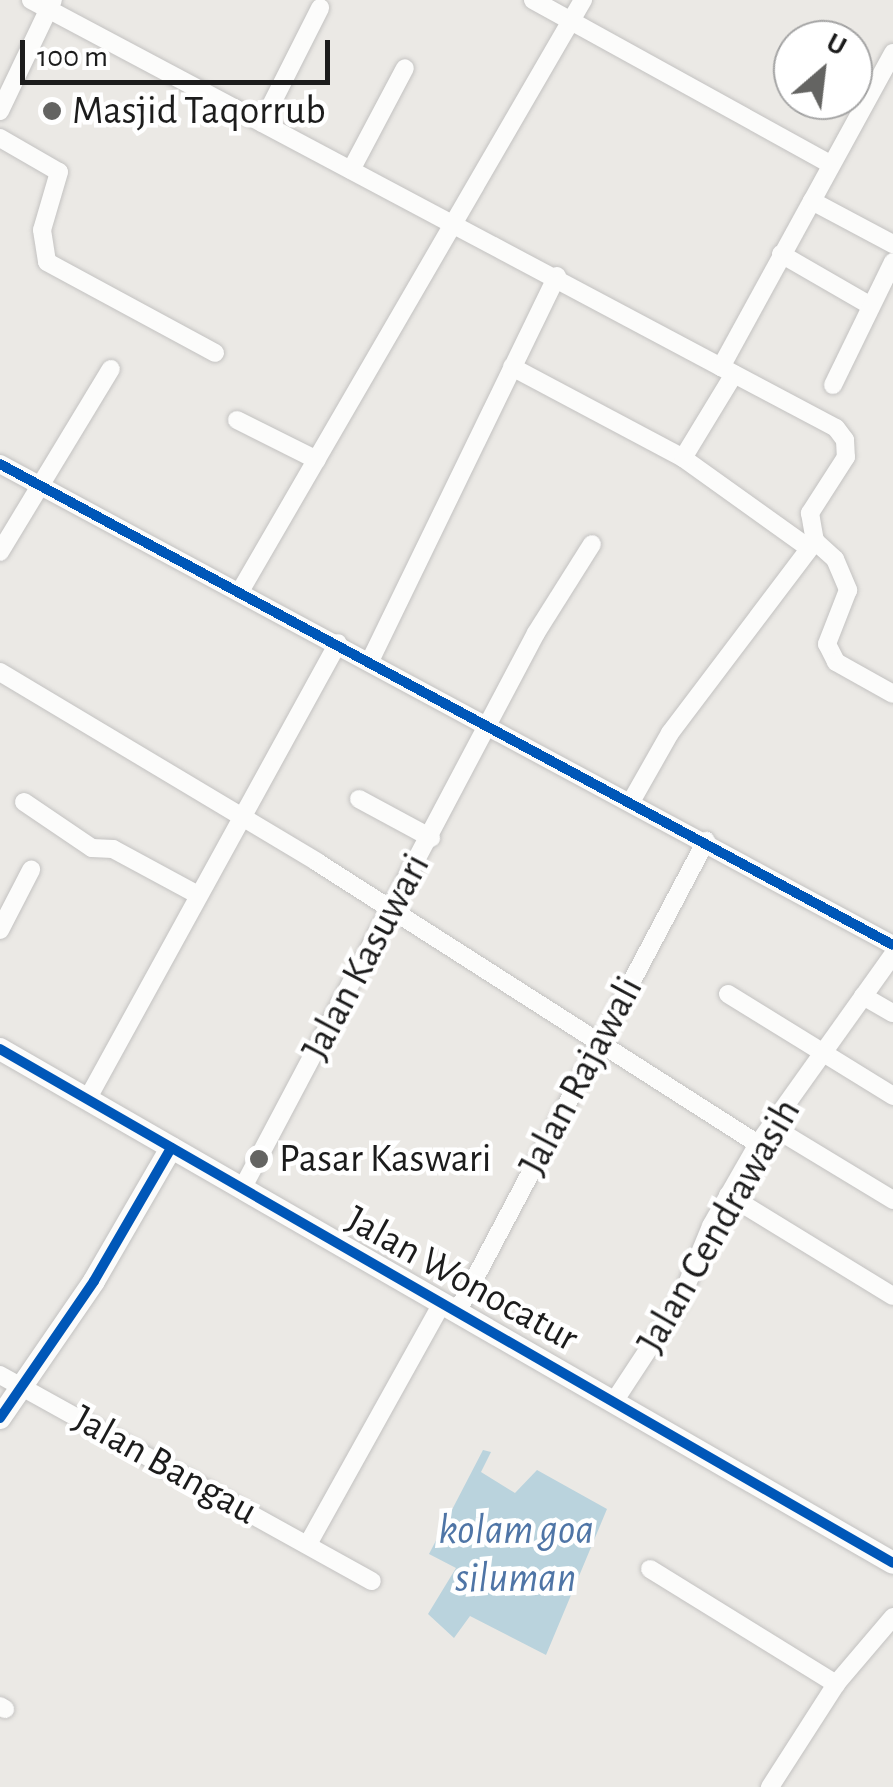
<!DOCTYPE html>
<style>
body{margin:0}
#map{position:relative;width:893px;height:1787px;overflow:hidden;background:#ebe9e5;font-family:"Alegreya Sans",sans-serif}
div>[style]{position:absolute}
.water>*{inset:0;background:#bad3dd}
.roads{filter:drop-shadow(0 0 2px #c3c2c1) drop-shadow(0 0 2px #c3c2c1)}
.minor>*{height:18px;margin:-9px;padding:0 9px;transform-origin:9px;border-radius:9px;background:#fcfcfb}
.tertiary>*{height:22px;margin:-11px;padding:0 11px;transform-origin:11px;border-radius:11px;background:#fcfcfb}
.cycleway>*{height:10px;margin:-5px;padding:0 5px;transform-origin:5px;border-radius:5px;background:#0057b8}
.dots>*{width:28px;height:28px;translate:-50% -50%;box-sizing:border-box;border:5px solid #fff;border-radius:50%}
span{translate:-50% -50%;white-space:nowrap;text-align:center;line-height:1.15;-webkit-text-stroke:9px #fff;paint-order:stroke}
.poi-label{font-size:40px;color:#1c1c1c}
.left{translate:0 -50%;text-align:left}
.street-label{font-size:40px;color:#1c1c1c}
.water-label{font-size:42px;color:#4f75a6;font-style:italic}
.north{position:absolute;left:773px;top:20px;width:100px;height:100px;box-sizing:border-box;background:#fff;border:2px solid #a4a4a4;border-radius:50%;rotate:28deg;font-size:28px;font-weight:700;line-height:40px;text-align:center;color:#1c1c1c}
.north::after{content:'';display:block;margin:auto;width:35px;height:45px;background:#646462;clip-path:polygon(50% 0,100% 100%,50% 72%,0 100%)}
.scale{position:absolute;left:20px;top:40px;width:310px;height:45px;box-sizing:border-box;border:5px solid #1c1c1c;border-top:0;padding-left:12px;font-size:30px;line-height:35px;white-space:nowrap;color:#1c1c1c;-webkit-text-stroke:8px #fff;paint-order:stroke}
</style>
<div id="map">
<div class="water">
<i style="clip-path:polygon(483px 1450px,491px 1452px,481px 1472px,515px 1493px,537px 1470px,607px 1509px,546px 1655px,470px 1616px,454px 1638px,428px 1614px,456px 1568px,429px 1554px)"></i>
</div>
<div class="roads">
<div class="minor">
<i style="left:31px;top:0;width:782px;rotate:28.01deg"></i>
<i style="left:721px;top:367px;width:189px;rotate:-61.3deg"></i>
<i style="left:533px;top:0;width:339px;rotate:28.9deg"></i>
<i style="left:893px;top:53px;width:169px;rotate:118.7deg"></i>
<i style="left:812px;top:201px;width:92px;rotate:28deg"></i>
<i style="left:0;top:111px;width:123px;rotate:-64.5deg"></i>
<i style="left:262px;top:123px;width:129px;rotate:-63.2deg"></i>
<i style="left:0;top:138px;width:68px;rotate:30deg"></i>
<i style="left:59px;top:172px;width:60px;rotate:106.3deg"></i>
<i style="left:42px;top:230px;width:32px;rotate:81deg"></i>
<i style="left:47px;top:262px;width:191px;rotate:28.4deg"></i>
<i style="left:351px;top:170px;width:115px;rotate:-62.1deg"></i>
<i style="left:781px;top:254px;width:104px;rotate:30deg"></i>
<i style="left:512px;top:367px;width:194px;rotate:28deg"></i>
<i style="left:683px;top:458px;width:151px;rotate:35.6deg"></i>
<i style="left:721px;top:367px;width:130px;rotate:27.9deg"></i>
<i style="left:836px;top:428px;width:15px;rotate:53deg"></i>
<i style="left:845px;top:440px;width:17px;rotate:87deg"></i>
<i style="left:846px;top:457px;width:67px;rotate:122.7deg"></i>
<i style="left:810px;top:513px;width:28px;rotate:80deg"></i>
<i style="left:815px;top:541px;width:27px;rotate:42deg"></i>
<i style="left:835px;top:559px;width:34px;rotate:67deg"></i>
<i style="left:848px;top:590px;width:58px;rotate:111.3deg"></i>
<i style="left:827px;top:644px;width:20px;rotate:63deg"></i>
<i style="left:836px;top:662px;width:65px;rotate:29.3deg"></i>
<i style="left:833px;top:385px;width:137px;rotate:-64deg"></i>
<i style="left:237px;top:420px;width:89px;rotate:26.6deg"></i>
<i style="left:683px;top:458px;width:98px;rotate:-58.7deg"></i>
<i style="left:0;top:464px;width:1014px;rotate:28.31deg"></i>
<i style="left:0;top:552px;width:214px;rotate:-58.8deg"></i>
<i style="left:242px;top:588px;width:680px;rotate:-59.89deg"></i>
<i style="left:370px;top:661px;width:428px;rotate:-64.1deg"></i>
<i style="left:0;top:672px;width:370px;rotate:30.9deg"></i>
<i style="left:317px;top:862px;width:523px;rotate:32.6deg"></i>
<i style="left:359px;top:799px;width:82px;rotate:28.4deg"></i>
<i style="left:632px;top:800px;width:77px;rotate:-60.4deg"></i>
<i style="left:670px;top:733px;width:241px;rotate:-52.9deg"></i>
<i style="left:24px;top:802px;width:82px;rotate:34.1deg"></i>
<i style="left:92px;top:848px;width:21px;rotate:3deg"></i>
<i style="left:113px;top:849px;width:97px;rotate:28.4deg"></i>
<i style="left:0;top:930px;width:68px;rotate:-62.7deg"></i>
<i style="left:728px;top:994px;width:194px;rotate:31.7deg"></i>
<i style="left:863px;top:996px;width:34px;rotate:30deg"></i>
<i style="left:88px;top:1098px;width:519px;rotate:-61.21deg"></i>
<i style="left:771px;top:1126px;width:143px;rotate:31.2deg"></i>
<i style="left:242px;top:1189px;width:629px;rotate:-62.13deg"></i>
<i style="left:536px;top:633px;width:105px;rotate:-57.8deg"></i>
<i style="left:728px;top:1195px;width:193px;rotate:31.5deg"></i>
<i style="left:457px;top:1312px;width:533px;rotate:-62.14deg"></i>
<i style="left:0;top:1375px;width:425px;rotate:29deg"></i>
<i style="left:615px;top:1400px;width:118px;rotate:-56.7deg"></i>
<i style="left:680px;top:1301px;width:81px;rotate:-67.5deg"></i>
<i style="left:711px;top:1226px;width:95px;rotate:-60.2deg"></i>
<i style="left:758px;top:1144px;width:232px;rotate:-54.5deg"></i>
<i style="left:308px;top:1544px;width:276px;rotate:-60.9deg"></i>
<i style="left:650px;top:1569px;width:219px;rotate:31.7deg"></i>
<i style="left:0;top:1706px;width:6px;rotate:31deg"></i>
<i style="left:770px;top:1787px;width:122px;rotate:-57.3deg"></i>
<i style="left:836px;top:1684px;width:88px;rotate:-49.6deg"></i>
</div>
<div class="tertiary">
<i style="left:0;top:1049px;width:1030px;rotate:29.92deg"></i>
<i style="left:0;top:1418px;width:166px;rotate:-55.5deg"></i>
<i style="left:94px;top:1281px;width:154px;rotate:-59.9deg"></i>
</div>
</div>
<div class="cycleway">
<i style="left:0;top:464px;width:1014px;rotate:28.31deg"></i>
<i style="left:0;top:1049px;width:1030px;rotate:29.92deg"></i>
<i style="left:0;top:1418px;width:166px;rotate:-55.5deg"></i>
<i style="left:94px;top:1281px;width:154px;rotate:-59.9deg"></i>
</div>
<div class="dots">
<i style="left:52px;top:111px;background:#646462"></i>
<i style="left:259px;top:1159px;background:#646462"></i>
</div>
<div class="poi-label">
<span class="left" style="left:72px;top:111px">Masjid Taqorrub</span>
<span class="left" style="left:279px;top:1159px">Pasar Kaswari</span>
</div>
<div class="street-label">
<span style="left:366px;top:957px;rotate:-62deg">Jalan Kasuwari</span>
<span style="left:581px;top:1076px;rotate:-62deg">Jalan Rajawali</span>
<span style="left:719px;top:1226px;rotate:-60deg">Jalan Cendrawasih</span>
<span style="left:462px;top:1279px;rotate:29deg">Jalan Wonocatur</span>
<span style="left:165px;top:1465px;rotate:29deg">Jalan Bangau</span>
</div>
<div class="water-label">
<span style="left:516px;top:1554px">kolam goa<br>siluman</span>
</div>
<div class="north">U</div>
<div class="scale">100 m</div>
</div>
